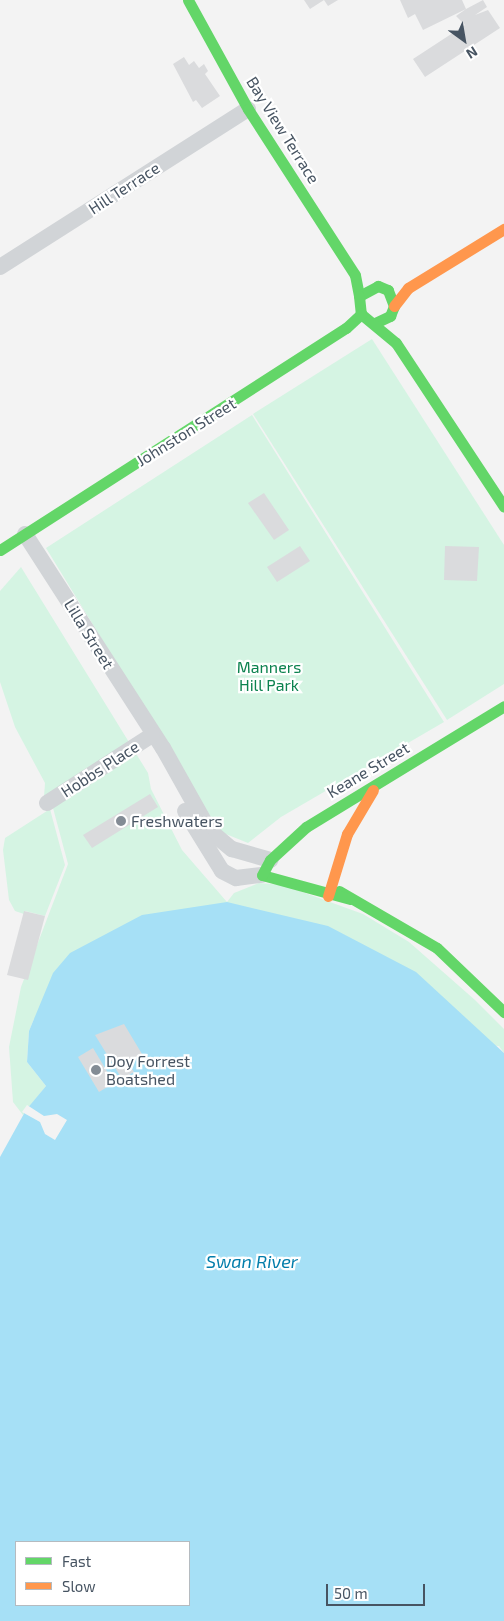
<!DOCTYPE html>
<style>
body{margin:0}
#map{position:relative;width:504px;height:1621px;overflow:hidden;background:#f3f3f3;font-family:"Exo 2",sans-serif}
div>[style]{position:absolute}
.green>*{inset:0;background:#d5f4e3}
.water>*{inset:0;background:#a6e0f6}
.pier>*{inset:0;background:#f3f3f3}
.building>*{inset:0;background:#dadbdd}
.street>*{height:16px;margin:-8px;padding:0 8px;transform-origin:8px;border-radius:8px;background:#d1d4d7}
.fast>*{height:11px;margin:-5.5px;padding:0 5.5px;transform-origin:5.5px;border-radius:5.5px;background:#63d668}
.slow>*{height:11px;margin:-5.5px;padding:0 5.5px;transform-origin:5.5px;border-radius:5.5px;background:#ff974d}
.dots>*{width:14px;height:14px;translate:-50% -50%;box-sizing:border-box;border:2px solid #fff;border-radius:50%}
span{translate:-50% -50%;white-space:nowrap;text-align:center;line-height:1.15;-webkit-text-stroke:4.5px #fff;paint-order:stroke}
.street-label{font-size:16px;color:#475462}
.park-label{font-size:16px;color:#0c824f}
.poi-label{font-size:16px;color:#475462}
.left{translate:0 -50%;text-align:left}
.water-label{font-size:18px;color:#027dab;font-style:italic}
.legend{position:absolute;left:15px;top:1541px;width:175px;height:65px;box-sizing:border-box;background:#fff;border:1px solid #b5bbc0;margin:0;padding:6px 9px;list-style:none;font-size:15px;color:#475462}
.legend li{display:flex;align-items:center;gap:10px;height:25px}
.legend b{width:25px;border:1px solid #b5bbc0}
.north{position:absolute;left:439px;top:15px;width:50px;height:50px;-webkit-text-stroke:4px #fff;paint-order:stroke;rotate:148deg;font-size:14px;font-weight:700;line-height:20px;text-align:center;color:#475462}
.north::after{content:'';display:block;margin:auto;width:18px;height:22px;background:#475462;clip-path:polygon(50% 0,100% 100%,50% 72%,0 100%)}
.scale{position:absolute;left:326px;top:1584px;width:99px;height:22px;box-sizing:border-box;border:2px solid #475462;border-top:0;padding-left:6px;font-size:15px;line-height:18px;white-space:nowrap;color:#475462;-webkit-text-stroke:4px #fff;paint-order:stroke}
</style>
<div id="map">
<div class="green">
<i style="clip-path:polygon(372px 339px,504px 545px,504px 684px,447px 720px,253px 414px)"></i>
<i style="clip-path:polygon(252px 415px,444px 722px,281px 817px,248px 843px,211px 828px,161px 736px,46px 548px)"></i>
<i style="clip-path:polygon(21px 567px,148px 773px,151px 789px,182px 850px,227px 902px,234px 893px,259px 883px,283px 885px,363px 914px,409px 942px,475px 1000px,504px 1029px,504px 1053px,499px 1046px,34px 1019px,29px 1031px,27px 1062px,46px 1086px,23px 1115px,13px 1102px,9px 1047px,21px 987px,68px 864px,53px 808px,44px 797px,45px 783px,15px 727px,0 682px,0 591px)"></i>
<i style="clip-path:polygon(50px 809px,65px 865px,45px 916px,25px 911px,24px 914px,15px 911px,9px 900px,3px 850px,5px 838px)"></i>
</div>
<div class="water">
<i style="clip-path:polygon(evenodd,227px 902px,328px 926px,416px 972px,504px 1053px,504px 1621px,0 1621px,0 1157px,26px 1110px,46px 1086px,27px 1062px,29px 1031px,53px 973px,70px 953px,142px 915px,227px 902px,16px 1542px,189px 1542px,189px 1605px,16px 1605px,16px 1542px)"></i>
</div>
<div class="pier">
<i style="clip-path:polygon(27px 1105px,44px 1116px,57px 1114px,67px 1120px,55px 1140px,45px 1134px,40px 1122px,22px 1112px)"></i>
</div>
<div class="building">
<i style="clip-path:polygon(304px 0,338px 0,328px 6px,324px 0,310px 9px)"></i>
<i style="clip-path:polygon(400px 0,462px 0,466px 9px,483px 0,487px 7px,475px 15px,488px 10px,500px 28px,425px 77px,413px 59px,465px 25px,456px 16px,466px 9px,423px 30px,415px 14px,408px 18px)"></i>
<i style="clip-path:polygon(184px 57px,189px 65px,194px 61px,199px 68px,204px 64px,208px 71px,205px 74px,220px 96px,202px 108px,196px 100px,193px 102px,173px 64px)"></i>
<i style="clip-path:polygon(264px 493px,289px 530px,274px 540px,248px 503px)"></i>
<i style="clip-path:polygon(300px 546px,310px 561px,277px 582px,267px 567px)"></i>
<i style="clip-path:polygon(445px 546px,479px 547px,477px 581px,444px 580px)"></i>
<i style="clip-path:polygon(150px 794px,158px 807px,92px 848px,83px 835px)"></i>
<i style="clip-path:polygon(24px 911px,45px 916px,28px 980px,7px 975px)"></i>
<i style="clip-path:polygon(124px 1024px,142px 1054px,128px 1062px,134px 1072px,122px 1079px,95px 1035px)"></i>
<i style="clip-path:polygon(93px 1048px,114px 1083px,99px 1092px,78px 1057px)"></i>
</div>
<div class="street">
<i style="left:0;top:267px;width:294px;rotate:-32.5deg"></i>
<i style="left:25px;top:534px;width:255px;rotate:57.2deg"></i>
<i style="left:163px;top:748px;width:94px;rotate:60.7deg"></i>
<i style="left:209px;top:830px;width:30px;rotate:40deg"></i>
<i style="left:232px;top:849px;width:40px;rotate:16deg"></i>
<i style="left:47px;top:803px;width:125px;rotate:-32.9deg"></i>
<i style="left:185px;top:811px;width:70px;rotate:58.3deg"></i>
<i style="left:222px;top:871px;width:16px;rotate:27deg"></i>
<i style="left:236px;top:878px;width:26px;rotate:-7deg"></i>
</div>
<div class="fast">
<i style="left:188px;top:0;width:124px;rotate:61.2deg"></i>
<i style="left:248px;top:109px;width:197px;rotate:57.2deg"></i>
<i style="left:355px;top:275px;width:21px;rotate:79deg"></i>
<i style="left:375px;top:323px;width:17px;rotate:-25deg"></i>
<i style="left:390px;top:316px;width:11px;rotate:-68deg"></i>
<i style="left:394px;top:306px;width:17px;rotate:-111deg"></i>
<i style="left:388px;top:290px;width:11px;rotate:-158deg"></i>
<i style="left:378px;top:286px;width:21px;rotate:152deg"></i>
<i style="left:359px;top:296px;width:18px;rotate:84deg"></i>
<i style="left:361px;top:314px;width:45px;rotate:39.6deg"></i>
<i style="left:396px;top:343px;width:196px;rotate:56.6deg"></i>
<i style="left:0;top:550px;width:411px;rotate:-32.7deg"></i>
<i style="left:346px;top:328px;width:21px;rotate:-43deg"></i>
<i style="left:339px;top:891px;width:113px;rotate:30.2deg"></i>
<i style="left:437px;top:948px;width:93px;rotate:43.7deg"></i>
<i style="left:350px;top:899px;width:91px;rotate:-164.7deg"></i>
<i style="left:262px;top:875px;width:17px;rotate:-62deg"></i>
<i style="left:270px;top:860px;width:49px;rotate:-42.5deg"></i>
<i style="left:306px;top:827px;width:232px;rotate:-31.4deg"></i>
</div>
<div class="slow">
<i style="left:394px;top:306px;width:23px;rotate:-52deg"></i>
<i style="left:408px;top:288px;width:113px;rotate:-31.6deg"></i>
<i style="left:328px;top:896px;width:65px;rotate:-73deg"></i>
<i style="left:347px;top:834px;width:51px;rotate:-59.4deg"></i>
</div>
<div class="dots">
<i style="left:121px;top:821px;background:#838c95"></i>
<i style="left:96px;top:1070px;background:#838c95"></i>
</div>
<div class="street-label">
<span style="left:283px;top:130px;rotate:58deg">Bay View Terrace</span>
<span style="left:124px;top:188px;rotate:-33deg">Hill Terrace</span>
<span style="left:186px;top:432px;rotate:-32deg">Johnston Street</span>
<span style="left:89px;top:634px;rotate:58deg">Lilla Street</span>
<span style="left:100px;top:769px;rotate:-33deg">Hobbs Place</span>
<span style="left:368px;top:770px;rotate:-31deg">Keane Street</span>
</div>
<div class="park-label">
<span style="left:269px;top:676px">Manners<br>Hill Park</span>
</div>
<div class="poi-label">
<span class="left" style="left:131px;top:821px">Freshwaters</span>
<span class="left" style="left:106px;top:1070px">Doy Forrest<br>Boatshed</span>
</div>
<div class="water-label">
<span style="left:252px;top:1261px">Swan River</span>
</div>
<ul class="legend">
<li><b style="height:6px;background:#63d668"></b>Fast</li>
<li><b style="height:6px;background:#ff974d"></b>Slow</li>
</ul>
<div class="north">N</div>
<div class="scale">50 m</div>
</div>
